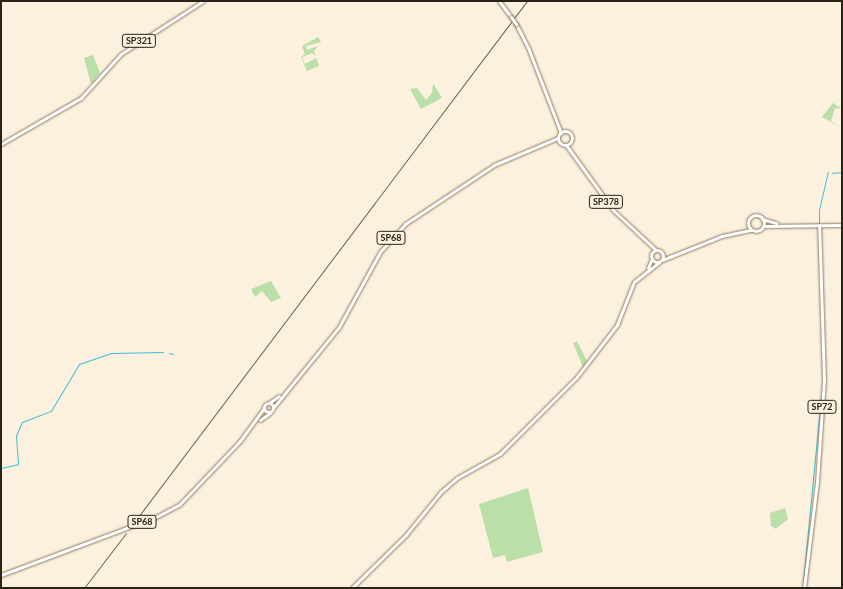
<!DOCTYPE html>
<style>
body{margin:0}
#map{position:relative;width:843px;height:589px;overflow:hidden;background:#fcf0de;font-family:Lato,sans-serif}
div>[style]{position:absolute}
.green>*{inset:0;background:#badfa8}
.stream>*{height:1px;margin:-0.5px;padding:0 0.5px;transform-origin:0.5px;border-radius:0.5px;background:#3fbed4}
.roads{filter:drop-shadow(0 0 1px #8c7b5f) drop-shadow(0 0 1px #8c7b5f)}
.secondary>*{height:2.5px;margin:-1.25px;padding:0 1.25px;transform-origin:1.25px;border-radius:1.25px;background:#fff}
.primary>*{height:3px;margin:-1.5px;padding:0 1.5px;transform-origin:1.5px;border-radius:1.5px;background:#fff}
.primary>.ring{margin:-1.5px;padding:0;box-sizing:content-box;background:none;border:3px solid #fff;border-radius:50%}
.rail>*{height:1px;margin:-0.5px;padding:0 0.5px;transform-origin:0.5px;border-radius:0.5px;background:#6a6254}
.bridges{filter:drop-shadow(0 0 1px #8c7b5f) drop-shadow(0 0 1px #8c7b5f)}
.primary-bridge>*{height:3px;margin:-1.5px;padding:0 1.5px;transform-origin:1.5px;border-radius:1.5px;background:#fff}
span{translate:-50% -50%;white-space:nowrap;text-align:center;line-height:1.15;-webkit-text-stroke:4px #fcf0de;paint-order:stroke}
.shield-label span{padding:1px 3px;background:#fcf0de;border:1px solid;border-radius:3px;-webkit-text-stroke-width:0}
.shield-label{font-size:9px;color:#2a2317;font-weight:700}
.frame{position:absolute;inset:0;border:2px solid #2a2317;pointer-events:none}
</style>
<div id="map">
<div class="green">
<i style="clip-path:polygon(318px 37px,321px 42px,306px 46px,307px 50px,318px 46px,314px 51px,316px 56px,312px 53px,302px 57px,305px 64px,316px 58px,319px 66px,307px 71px,301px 57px,305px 54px,302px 46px)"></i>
<i style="clip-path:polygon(93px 55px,100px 73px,91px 84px,84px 58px)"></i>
<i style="clip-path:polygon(433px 83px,442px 98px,421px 109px,410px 89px,417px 88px,426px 100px,432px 93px)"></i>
<i style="clip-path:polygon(833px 103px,842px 109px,835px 108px,831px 121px,842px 128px,822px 117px)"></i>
<i style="clip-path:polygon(271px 281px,281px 298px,271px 302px,262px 291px,255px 297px,251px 289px)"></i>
<i style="clip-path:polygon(577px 341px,587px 361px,583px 367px,573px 343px)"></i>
<i style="clip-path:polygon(528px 488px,543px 552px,507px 562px,505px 555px,493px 558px,479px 504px)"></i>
<i style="clip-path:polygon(785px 508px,788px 519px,776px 529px,771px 526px,770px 513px)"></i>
</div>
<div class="stream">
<i style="left:832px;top:173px;width:10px;rotate:-6deg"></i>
<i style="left:819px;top:264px;width:54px;rotate:-90deg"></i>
<i style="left:819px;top:210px;width:39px;rotate:-77deg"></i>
<i style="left:169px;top:353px;width:4px;rotate:14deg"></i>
<i style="left:1px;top:468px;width:17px;rotate:-13deg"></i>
<i style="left:18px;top:464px;width:28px;rotate:-94deg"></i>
<i style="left:16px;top:436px;width:15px;rotate:-67deg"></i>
<i style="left:22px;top:422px;width:31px;rotate:-21deg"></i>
<i style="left:51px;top:411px;width:55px;rotate:-59.2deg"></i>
<i style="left:79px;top:364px;width:34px;rotate:-19deg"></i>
<i style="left:111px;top:353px;width:52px;rotate:-1.1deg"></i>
<i style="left:803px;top:583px;width:187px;rotate:-84.5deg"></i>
</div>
<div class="roads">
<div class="secondary">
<i style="left:648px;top:268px;width:10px;rotate:-66deg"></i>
<i style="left:406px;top:535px;width:55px;rotate:-50.9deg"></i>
<i style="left:441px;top:492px;width:21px;rotate:-41deg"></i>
<i style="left:457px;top:478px;width:49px;rotate:-29.2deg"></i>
<i style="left:500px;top:454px;width:109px;rotate:-45deg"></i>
<i style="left:577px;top:377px;width:66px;rotate:-52.4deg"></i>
<i style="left:617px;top:325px;width:46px;rotate:-68.4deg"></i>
<i style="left:634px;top:282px;width:31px;rotate:-38deg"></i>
<i style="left:352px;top:588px;width:76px;rotate:-44.5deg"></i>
</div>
<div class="primary">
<i style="left:499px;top:1px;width:20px;rotate:53deg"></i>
<i style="left:516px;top:24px;width:29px;rotate:63deg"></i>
<i style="left:529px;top:50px;width:89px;rotate:68.9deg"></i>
<i class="ring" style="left:558px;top:131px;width:11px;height:11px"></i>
<i style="left:1px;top:144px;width:92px;rotate:-29.9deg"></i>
<i style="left:81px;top:98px;width:59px;rotate:-47.7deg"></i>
<i style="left:121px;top:54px;width:98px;rotate:-32.9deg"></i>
<i style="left:566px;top:145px;width:82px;rotate:54deg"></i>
<i style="left:614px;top:211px;width:57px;rotate:42.9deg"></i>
<i class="ring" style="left:748px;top:215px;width:13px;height:13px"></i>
<i style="left:762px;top:219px;width:15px;rotate:16deg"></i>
<i style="left:763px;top:226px;width:79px;rotate:-0.7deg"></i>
<i class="ring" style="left:651px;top:250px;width:9px;height:9px"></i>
<i style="left:662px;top:260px;width:65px;rotate:-21.8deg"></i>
<i style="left:722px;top:236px;width:30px;rotate:-12deg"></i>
<i style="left:269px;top:403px;width:12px;rotate:-35deg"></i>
<i class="ring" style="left:264.5px;top:403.5px;width:6px;height:6px"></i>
<i style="left:273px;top:408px;width:104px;rotate:-50.8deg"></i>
<i style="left:339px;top:327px;width:85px;rotate:-61.3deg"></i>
<i style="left:380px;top:252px;width:38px;rotate:-48deg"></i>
<i style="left:405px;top:224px;width:107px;rotate:-33.5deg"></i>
<i style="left:494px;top:165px;width:69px;rotate:-22.9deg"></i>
<i style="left:260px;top:420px;width:12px;rotate:-35deg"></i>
<i style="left:1px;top:575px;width:165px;rotate:-20.5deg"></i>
<i style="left:156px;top:517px;width:27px;rotate:-28deg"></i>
<i style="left:180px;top:504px;width:87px;rotate:-46.4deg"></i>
<i style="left:240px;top:441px;width:41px;rotate:-54deg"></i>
<i style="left:804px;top:588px;width:107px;rotate:-83deg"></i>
<i style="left:817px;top:482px;width:102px;rotate:-86.1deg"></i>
<i style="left:824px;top:380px;width:155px;rotate:-91.8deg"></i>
</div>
</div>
<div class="rail">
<i style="left:135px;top:521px;width:651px;rotate:-52.99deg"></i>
<i style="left:84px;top:588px;width:69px;rotate:-52.6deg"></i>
</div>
<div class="bridges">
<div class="primary-bridge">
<i style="left:511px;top:17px;width:9px;rotate:54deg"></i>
</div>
</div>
<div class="shield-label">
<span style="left:139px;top:41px">SP321</span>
<span style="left:606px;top:202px">SP378</span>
<span style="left:391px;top:238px">SP68</span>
<span style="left:822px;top:407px">SP72</span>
<span style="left:142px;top:522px">SP68</span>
</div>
<div class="frame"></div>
</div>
